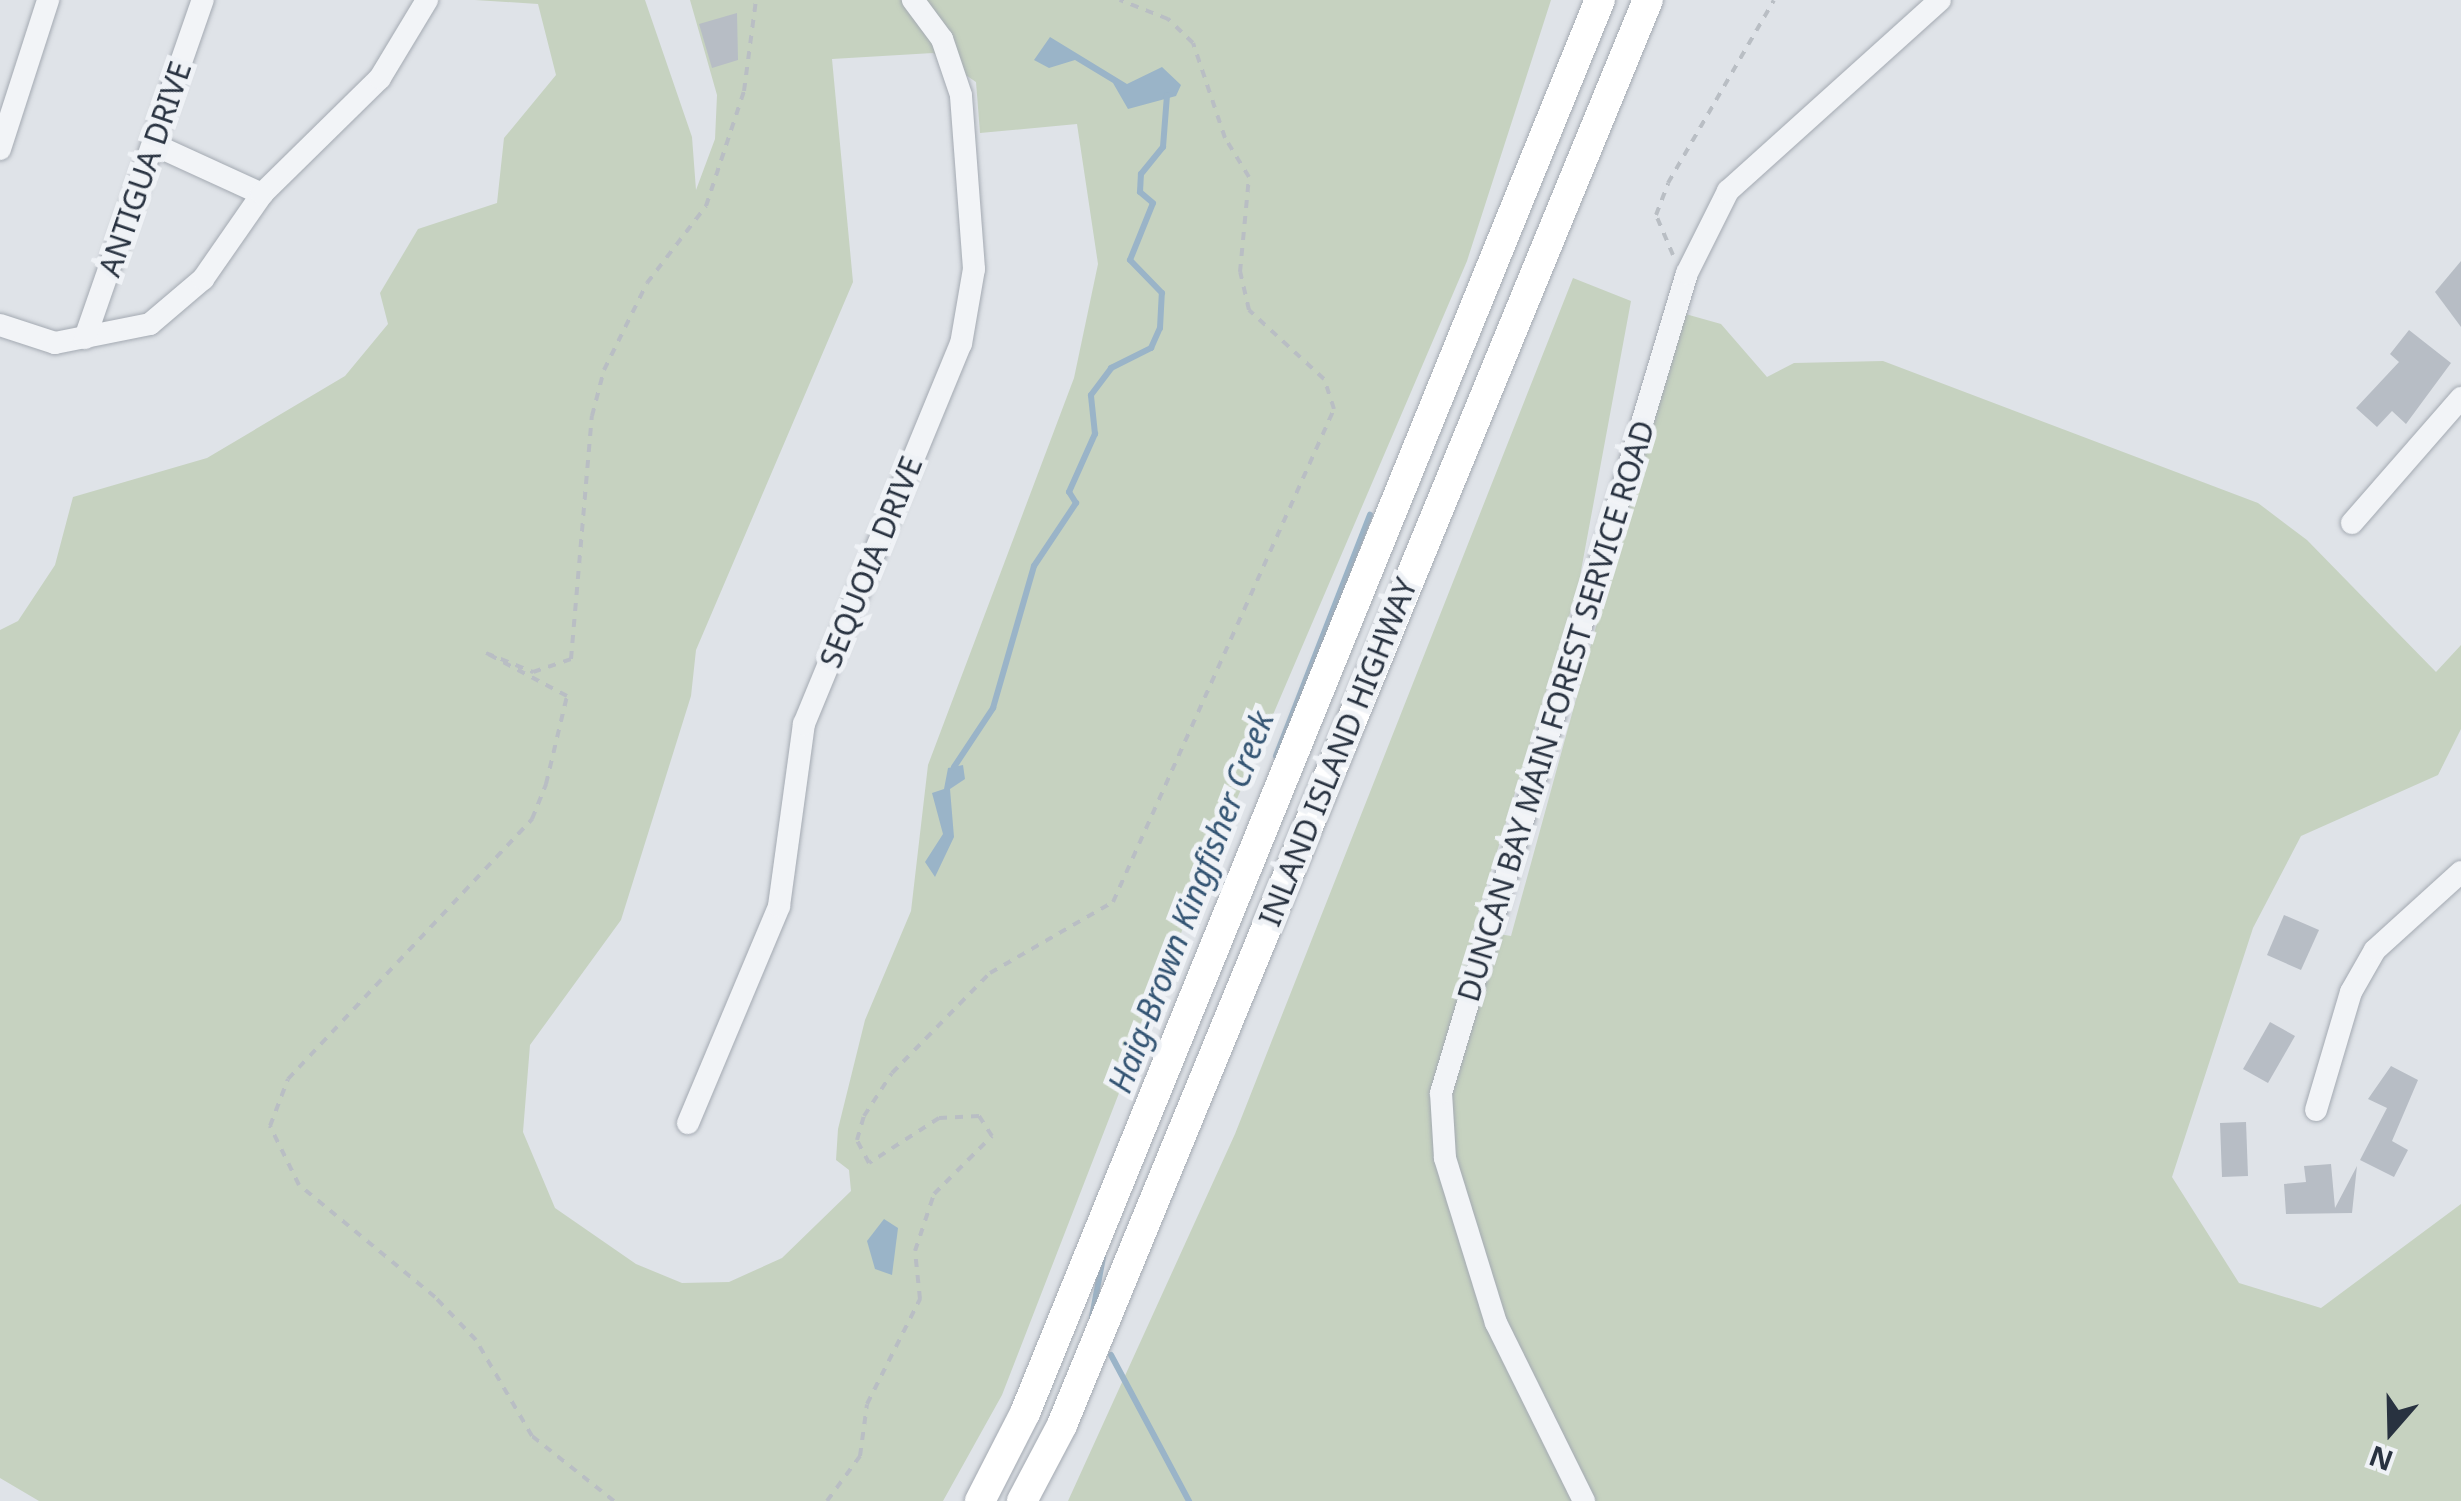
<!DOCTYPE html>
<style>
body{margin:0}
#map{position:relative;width:2461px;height:1501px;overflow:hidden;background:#dfe3e8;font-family:"Noto Sans",sans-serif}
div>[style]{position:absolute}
.green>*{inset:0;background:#c6d2c0}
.water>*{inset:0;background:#9ab4c8}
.stream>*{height:6px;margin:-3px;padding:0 3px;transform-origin:3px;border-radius:3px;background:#9ab4c8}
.building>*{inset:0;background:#b7bdc5}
.path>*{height:4px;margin-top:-2px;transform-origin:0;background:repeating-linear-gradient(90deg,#b9bec4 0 8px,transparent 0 16px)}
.roads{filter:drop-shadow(0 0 2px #a4aab2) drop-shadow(0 0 2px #a4aab2)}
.minor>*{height:22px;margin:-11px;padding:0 11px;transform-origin:11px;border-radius:11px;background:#f2f4f7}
.highway>*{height:30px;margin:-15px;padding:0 15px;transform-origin:15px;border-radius:15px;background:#fff}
span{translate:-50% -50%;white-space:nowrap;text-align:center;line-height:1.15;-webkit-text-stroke:10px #eff2f6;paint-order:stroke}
.street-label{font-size:30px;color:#283240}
.water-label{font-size:32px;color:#335473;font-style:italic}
.north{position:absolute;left:2341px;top:1381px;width:100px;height:100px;-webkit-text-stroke:8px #eff2f6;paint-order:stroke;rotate:200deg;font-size:28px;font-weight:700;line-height:40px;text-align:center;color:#283240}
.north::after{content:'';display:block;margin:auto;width:35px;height:45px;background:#283240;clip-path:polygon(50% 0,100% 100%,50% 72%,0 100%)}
</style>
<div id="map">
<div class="green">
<i style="clip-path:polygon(evenodd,475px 0,645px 0,692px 137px,696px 190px,715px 139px,717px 95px,690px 0,1551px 0,1467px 261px,1195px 897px,1002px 1395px,943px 1501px,39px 1501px,0 1478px,0 630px,18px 621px,55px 565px,73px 497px,207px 458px,345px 376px,388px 324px,380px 293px,418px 229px,497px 203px,504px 138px,556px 75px,538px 4px,475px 0,933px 53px,976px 82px,980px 133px,1077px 124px,1098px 264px,1074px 378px,928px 765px,911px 911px,865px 1020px,838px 1129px,836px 1160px,849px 1170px,851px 1191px,782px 1258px,729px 1282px,682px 1283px,636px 1264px,555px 1208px,523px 1132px,530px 1045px,621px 920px,691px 696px,696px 650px,853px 282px,832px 59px,933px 53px)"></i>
<i style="clip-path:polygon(1573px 278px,1631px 301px,1578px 587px,1473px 930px,1511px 936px,1682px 313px,1721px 324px,1767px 377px,1794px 363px,1883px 361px,2258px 503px,2307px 540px,2436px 672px,2461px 645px,2461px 729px,2438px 775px,2301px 836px,2253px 928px,2172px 1177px,2239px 1283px,2321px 1308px,2461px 1204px,2461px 1501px,1068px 1501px,1235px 1134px)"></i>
</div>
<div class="water">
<i style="clip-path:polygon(1050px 37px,1127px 84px,1162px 67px,1181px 85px,1176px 96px,1128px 109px,1113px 83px,1075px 60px,1049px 68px,1034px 60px)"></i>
<i style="clip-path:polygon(963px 765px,965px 779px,950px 789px,954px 837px,935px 877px,925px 862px,943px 834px,932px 793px,944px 789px,948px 768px)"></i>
<i style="clip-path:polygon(884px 1219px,898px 1228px,892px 1275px,875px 1269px,867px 1241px)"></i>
</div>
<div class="stream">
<i style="left:1276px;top:756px;width:259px;rotate:-68.7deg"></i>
<i style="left:954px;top:767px;width:71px;rotate:-56.5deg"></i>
<i style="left:993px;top:708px;width:148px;rotate:-73.9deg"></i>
<i style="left:1034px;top:566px;width:76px;rotate:-56.3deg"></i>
<i style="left:1076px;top:503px;width:13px;rotate:-122deg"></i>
<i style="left:1069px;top:492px;width:64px;rotate:-65.9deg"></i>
<i style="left:1095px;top:434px;width:39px;rotate:-96deg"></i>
<i style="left:1091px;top:395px;width:34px;rotate:-53deg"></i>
<i style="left:1111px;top:368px;width:45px;rotate:-26.6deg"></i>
<i style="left:1151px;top:348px;width:22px;rotate:-66deg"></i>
<i style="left:1160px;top:328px;width:35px;rotate:-87deg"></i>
<i style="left:1162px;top:293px;width:46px;rotate:-134.1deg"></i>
<i style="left:1130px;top:260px;width:61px;rotate:-68deg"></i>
<i style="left:1153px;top:203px;width:17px;rotate:-140deg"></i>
<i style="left:1140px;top:192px;width:18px;rotate:-87deg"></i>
<i style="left:1141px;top:174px;width:35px;rotate:-51deg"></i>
<i style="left:1163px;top:147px;width:52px;rotate:-85.6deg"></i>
<i style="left:1092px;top:1317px;width:61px;rotate:-79.6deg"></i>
<i style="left:1111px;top:1355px;width:166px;rotate:61.9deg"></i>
</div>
<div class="building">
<i style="clip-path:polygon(737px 13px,738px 60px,712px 68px,699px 24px)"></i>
<i style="clip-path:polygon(2461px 261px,2461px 327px,2435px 292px)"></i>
<i style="clip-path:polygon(2409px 330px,2451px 363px,2406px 424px,2392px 411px,2377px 427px,2356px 408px,2399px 362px,2390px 354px)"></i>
<i style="clip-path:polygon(2284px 915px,2319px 930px,2301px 970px,2267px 955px)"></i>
<i style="clip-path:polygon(2270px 1022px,2295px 1036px,2268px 1083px,2243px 1069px)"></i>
<i style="clip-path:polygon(2391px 1066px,2418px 1080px,2392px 1141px,2408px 1150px,2394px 1177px,2360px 1160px,2387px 1108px,2368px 1099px)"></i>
<i style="clip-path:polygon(2246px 1122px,2248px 1176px,2222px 1177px,2220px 1123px)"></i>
<i style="clip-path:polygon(2331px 1164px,2335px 1208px,2357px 1166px,2352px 1213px,2286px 1214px,2284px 1184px,2306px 1182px,2304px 1166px)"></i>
</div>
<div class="path">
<i style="left:1673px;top:255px;width:43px;rotate:-113deg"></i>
<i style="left:1656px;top:215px;width:34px;rotate:-69deg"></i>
<i style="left:1668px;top:183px;width:211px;rotate:-59.9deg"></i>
<i style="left:614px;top:1501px;width:105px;rotate:-141.6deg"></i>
<i style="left:532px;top:1436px;width:111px;rotate:-120.3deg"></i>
<i style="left:476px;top:1340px;width:59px;rotate:-133.6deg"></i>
<i style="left:435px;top:1297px;width:176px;rotate:-140.5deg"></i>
<i style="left:299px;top:1185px;width:66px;rotate:-116.2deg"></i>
<i style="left:270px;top:1126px;width:50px;rotate:-69deg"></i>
<i style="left:288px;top:1079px;width:357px;rotate:-46.8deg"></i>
<i style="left:532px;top:819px;width:38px;rotate:-68deg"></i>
<i style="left:546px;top:784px;width:90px;rotate:-76.6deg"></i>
<i style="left:567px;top:696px;width:92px;rotate:-152deg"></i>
<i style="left:486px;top:653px;width:51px;rotate:22deg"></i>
<i style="left:533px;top:672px;width:40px;rotate:-18.9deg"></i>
<i style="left:571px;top:659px;width:244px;rotate:-85.1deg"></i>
<i style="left:592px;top:416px;width:48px;rotate:-75.4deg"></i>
<i style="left:604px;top:370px;width:97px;rotate:-63.7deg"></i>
<i style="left:647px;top:283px;width:97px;rotate:-52.5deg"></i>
<i style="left:706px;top:206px;width:121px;rotate:-71.7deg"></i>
<i style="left:744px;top:91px;width:92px;rotate:-82.5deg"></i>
<i style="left:827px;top:1501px;width:56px;rotate:-53.7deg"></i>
<i style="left:860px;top:1456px;width:52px;rotate:-82.3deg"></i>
<i style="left:867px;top:1404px;width:118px;rotate:-63.2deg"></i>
<i style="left:920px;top:1299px;width:48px;rotate:-95.9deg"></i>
<i style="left:915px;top:1251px;width:60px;rotate:-71.6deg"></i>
<i style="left:934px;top:1194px;width:82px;rotate:-45deg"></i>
<i style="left:992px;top:1136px;width:24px;rotate:-123deg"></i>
<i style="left:979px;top:1116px;width:40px;rotate:177.1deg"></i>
<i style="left:939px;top:1118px;width:83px;rotate:147.3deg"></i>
<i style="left:869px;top:1163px;width:26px;rotate:-118deg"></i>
<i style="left:857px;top:1140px;width:25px;rotate:-74deg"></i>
<i style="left:864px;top:1116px;width:51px;rotate:-56.9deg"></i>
<i style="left:892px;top:1073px;width:140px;rotate:-45.6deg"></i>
<i style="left:990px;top:973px;width:142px;rotate:-30deg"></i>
<i style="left:1113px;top:902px;width:540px;rotate:-65.85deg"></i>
<i style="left:1334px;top:409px;width:32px;rotate:-108deg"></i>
<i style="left:1324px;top:379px;width:102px;rotate:-137.4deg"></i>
<i style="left:1249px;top:310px;width:39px;rotate:-103deg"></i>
<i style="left:1240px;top:272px;width:95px;rotate:-84.6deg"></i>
<i style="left:1249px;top:177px;width:46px;rotate:-121.6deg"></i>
<i style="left:1225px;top:138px;width:100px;rotate:-108.6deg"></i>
<i style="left:1193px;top:43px;width:35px;rotate:-136deg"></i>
<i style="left:1168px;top:19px;width:52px;rotate:-158.4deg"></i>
</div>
<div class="roads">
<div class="minor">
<i style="left:155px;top:145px;width:118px;rotate:24.6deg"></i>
<i style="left:0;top:149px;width:157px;rotate:-72.1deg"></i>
<i style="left:0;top:325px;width:58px;rotate:18.1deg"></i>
<i style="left:55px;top:343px;width:97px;rotate:-11.3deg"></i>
<i style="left:150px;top:324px;width:70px;rotate:-40.3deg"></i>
<i style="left:203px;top:279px;width:103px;rotate:-55.2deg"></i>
<i style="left:262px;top:194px;width:165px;rotate:-44.5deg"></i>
<i style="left:380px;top:78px;width:91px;rotate:-58.9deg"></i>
<i style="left:85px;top:338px;width:358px;rotate:-70.8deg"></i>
<i style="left:2352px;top:523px;width:166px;rotate:-48.9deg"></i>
<i style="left:2316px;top:1110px;width:123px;rotate:-73.5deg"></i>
<i style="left:2351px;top:992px;width:48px;rotate:-60.3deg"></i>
<i style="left:2375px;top:950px;width:116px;rotate:-42.2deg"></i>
<i style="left:688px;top:1123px;width:235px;rotate:-67.2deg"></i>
<i style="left:779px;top:906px;width:184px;rotate:-82.2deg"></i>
<i style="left:804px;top:724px;width:411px;rotate:-67.6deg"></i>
<i style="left:961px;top:344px;width:76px;rotate:-80.2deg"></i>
<i style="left:974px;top:269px;width:174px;rotate:-94.3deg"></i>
<i style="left:961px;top:95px;width:59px;rotate:-108.7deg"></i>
<i style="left:942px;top:39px;width:49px;rotate:-126.6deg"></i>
<i style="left:1584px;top:1501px;width:199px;rotate:-116.3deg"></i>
<i style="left:1496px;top:1323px;width:173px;rotate:-107.2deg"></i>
<i style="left:1445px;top:1158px;width:65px;rotate:-93.5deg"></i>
<i style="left:1441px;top:1093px;width:856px;rotate:-73.3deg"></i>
<i style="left:1687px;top:273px;width:92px;rotate:-63.4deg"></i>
<i style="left:1728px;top:191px;width:285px;rotate:-42deg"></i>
</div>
<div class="highway">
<i style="left:980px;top:1501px;width:99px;rotate:-62.9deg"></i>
<i style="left:1025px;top:1413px;width:1526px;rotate:-67.86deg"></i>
<i style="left:1022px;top:1501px;width:86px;rotate:-62.2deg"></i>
<i style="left:1062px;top:1425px;width:1541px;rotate:-67.65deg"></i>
</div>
</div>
<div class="street-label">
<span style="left:145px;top:169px;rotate:-71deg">ANTIGUA DRIVE</span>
<span style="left:871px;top:562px;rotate:-68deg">SEQUOIA DRIVE</span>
<span style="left:1556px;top:711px;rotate:-73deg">DUNCAN BAY MAIN FOREST SERVICE ROAD</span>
<span style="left:1338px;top:752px;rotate:-68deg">INLAND ISLAND HIGHWAY</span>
</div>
<div class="water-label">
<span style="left:1191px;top:902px;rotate:-69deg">Haig-Brown Kingfisher Creek</span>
</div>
<div class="north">N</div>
</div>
